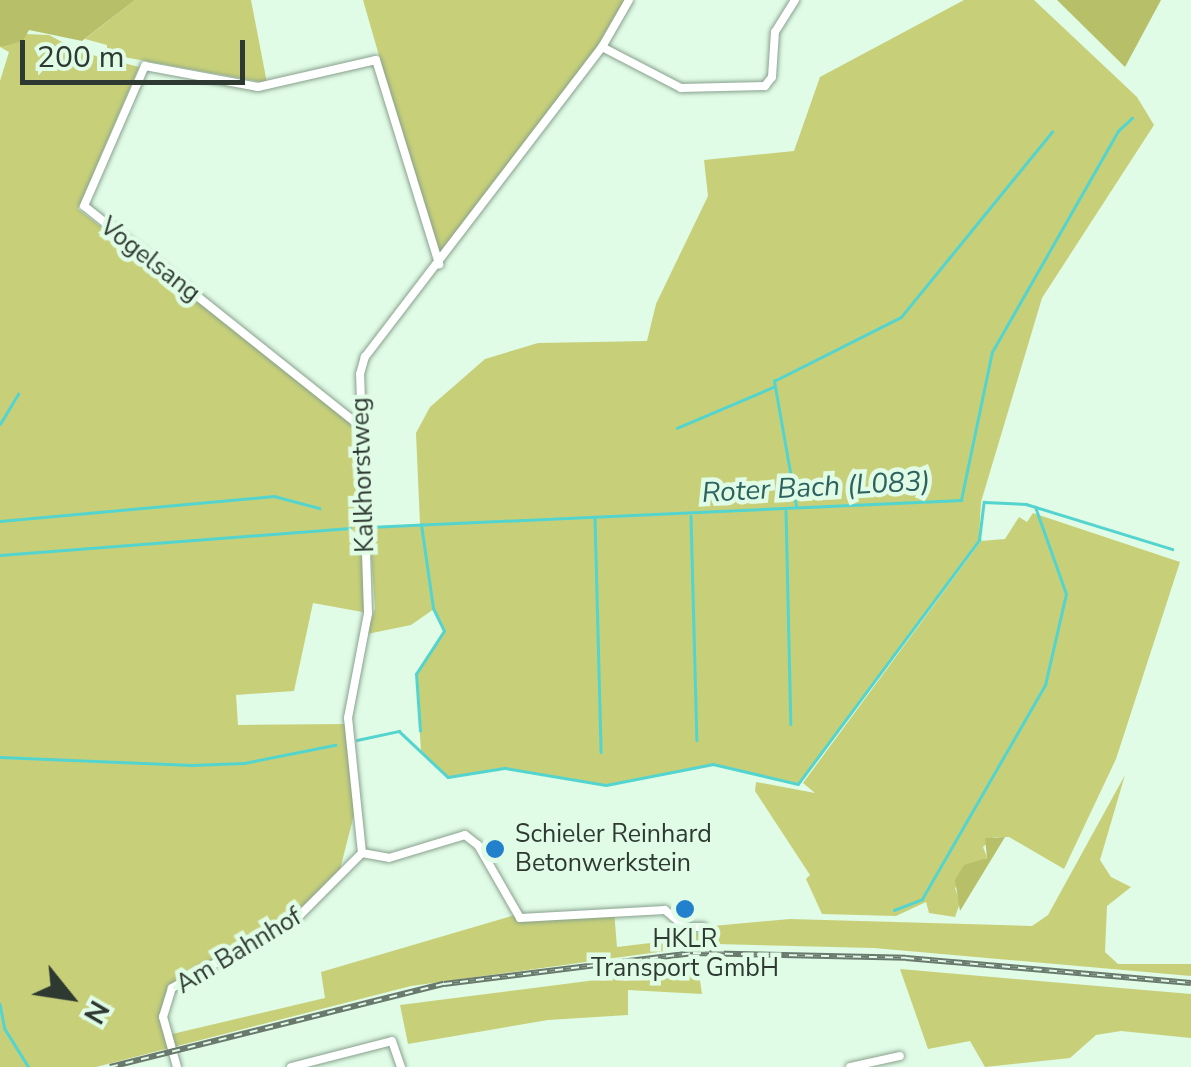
<!DOCTYPE html>
<style>
body{margin:0}
#map{position:relative;width:1191px;height:1067px;overflow:hidden;background:#e0fbe6;font-family:"Nunito Sans",sans-serif}
div>[style]{position:absolute}
.green>*{inset:0;background:#c7d079}
.forest>*{inset:0;background:#b7c069}
.stream>*{height:2.5px;margin:-1.25px;padding:0 1.25px;transform-origin:1.25px;border-radius:1.25px;background:#54d4ce}
.roads{filter:drop-shadow(0 0 2px #88a18e) drop-shadow(0 0 2px #88a18e)}
.minor>*{height:8px;margin:-4px;padding:0 4px;transform-origin:4px;border-radius:4px;background:#fff}
.rail>*{height:6px;margin-top:-3px;transform-origin:0;background:repeating-linear-gradient(90deg,#e0fbe6 0 8px,#69796d 0 16px);box-sizing:border-box;border-block:2px solid #69796d}
.dots>*{width:28px;height:28px;translate:-50% -50%;box-sizing:border-box;border:5px solid #e0fbe6;border-radius:50%}
span{translate:-50% -50%;white-space:nowrap;text-align:center;line-height:1.15;-webkit-text-stroke:9px #e0fbe6;paint-order:stroke}
.street-label{font-size:25px;color:#2e3931}
.poi-label{font-size:25px;color:#2e3931}
.left{translate:0 -50%;text-align:left}
.water-label{font-size:28px;color:#2d625f;font-style:italic}
.north{position:absolute;left:20px;top:947px;width:100px;height:100px;-webkit-text-stroke:8px #e0fbe6;paint-order:stroke;rotate:120deg;font-size:28px;font-weight:700;line-height:40px;text-align:center;color:#2e3931}
.north::after{content:'';display:block;margin:auto;width:35px;height:45px;background:#2e3931;clip-path:polygon(50% 0,100% 100%,50% 72%,0 100%)}
.scale{position:absolute;left:20px;top:40px;width:225px;height:45px;box-sizing:border-box;border:5px solid #2e3931;border-top:0;padding-left:12px;font-size:30px;line-height:35px;white-space:nowrap;color:#2e3931;-webkit-text-stroke:8px #e0fbe6;paint-order:stroke}
</style>
<div id="map">
<div class="green">
<i style="clip-path:polygon(135px 0,251px 0,267px 83px,107px 54px,107px 45px,85px 39px)"></i>
<i style="clip-path:polygon(363px 0,629px 0,602px 47px,439px 264px)"></i>
<i style="clip-path:polygon(964px 0,1034px 0,1137px 97px,1154px 125px,1042px 298px,981px 502px,979px 540px,798px 784px,713px 764px,606px 785px,505px 768px,448px 777px,421px 751px,416px 674px,443px 631px,434px 609px,411px 625px,367px 634px,375px 608px,369px 527px,420px 524px,416px 433px,430px 407px,485px 359px,538px 343px,647px 341px,656px 304px,708px 196px,704px 160px,794px 151px,820px 77px)"></i>
<i style="clip-path:polygon(26px 34px,49px 35px,81px 52px,139px 67px,78px 209px,361px 427px,368px 613px,313px 603px,294px 691px,236px 695px,238px 725px,348px 724px,356px 807px,336px 885px,313px 906px,172px 988px,163px 1006px,168px 1035px,325px 998px,321px 972px,515px 915px,614px 911px,617px 947px,684px 939px,713px 926px,790px 919px,1032px 926px,1048px 915px,1125px 775px,1100px 860px,1111px 877px,1131px 887px,1107px 906px,1105px 952px,1118px 964px,1191px 964px,1191px 976px,874px 948px,716px 944px,411px 986px,96px 1067px,0 1067px,0 81px,9px 52px,0 47px)"></i>
<i style="clip-path:polygon(1033px 513px,1180px 562px,1116px 759px,1064px 869px,1009px 837px,994px 837px,983px 847px,987px 857px,955px 888px,960px 903px,955px 917px,929px 913px,926px 902px,896px 916px,822px 914px,806px 879px,810px 875px,755px 791px,756px 782px,815px 793px,803px 783px,981px 541px,1005px 539px,1019px 517px,1027px 522px)"></i>
<i style="clip-path:polygon(698px 967px,702px 994px,628px 990px,628px 1015px,548px 1020px,408px 1044px,400px 1005px)"></i>
<i style="clip-path:polygon(900px 969px,1191px 994px,1191px 1038px,1121px 1031px,1096px 1035px,1070px 1058px,985px 1067px,970px 1041px,928px 1049px)"></i>
</div>
<div class="forest">
<i style="clip-path:polygon(0 0,135px 0,82px 41px,29px 30px,23px 41px,0 47px)"></i>
<i style="clip-path:polygon(1057px 0,1161px 0,1125px 67px)"></i>
<i style="clip-path:polygon(1005px 837px,960px 911px,955px 880px,964px 865px,987px 858px,985px 838px)"></i>
</div>
<div class="stream">
<i style="left:0;top:424px;width:35px;rotate:-59deg"></i>
<i style="left:677px;top:428px;width:104px;rotate:-23.1deg"></i>
<i style="left:796px;top:506px;width:127px;rotate:-100deg"></i>
<i style="left:774px;top:381px;width:142px;rotate:-26.7deg"></i>
<i style="left:901px;top:317px;width:239px;rotate:-50.8deg"></i>
<i style="left:786px;top:511px;width:213px;rotate:88.7deg"></i>
<i style="left:691px;top:516px;width:224px;rotate:88.5deg"></i>
<i style="left:595px;top:518px;width:234px;rotate:88.5deg"></i>
<i style="left:0;top:521px;width:275px;rotate:-5.2deg"></i>
<i style="left:274px;top:496px;width:47px;rotate:14.9deg"></i>
<i style="left:369px;top:527px;width:593px;rotate:-2.61deg"></i>
<i style="left:961px;top:500px;width:151px;rotate:-78.2deg"></i>
<i style="left:992px;top:352px;width:254px;rotate:-60.3deg"></i>
<i style="left:1118px;top:131px;width:19px;rotate:-43deg"></i>
<i style="left:0;top:555px;width:351px;rotate:-4.4deg"></i>
<i style="left:420px;top:731px;width:57px;rotate:-94deg"></i>
<i style="left:416px;top:674px;width:51px;rotate:-56.9deg"></i>
<i style="left:444px;top:631px;width:25px;rotate:-116deg"></i>
<i style="left:433px;top:608px;width:84px;rotate:-98.2deg"></i>
<i style="left:357px;top:740px;width:43px;rotate:-12.1deg"></i>
<i style="left:399px;top:731px;width:67px;rotate:43.2deg"></i>
<i style="left:448px;top:777px;width:58px;rotate:-9deg"></i>
<i style="left:505px;top:768px;width:102px;rotate:9.6deg"></i>
<i style="left:606px;top:785px;width:109px;rotate:-11.1deg"></i>
<i style="left:713px;top:764px;width:87px;rotate:13.2deg"></i>
<i style="left:798px;top:784px;width:304px;rotate:-53.4deg"></i>
<i style="left:979px;top:540px;width:38px;rotate:-83deg"></i>
<i style="left:984px;top:502px;width:42px;rotate:2.7deg"></i>
<i style="left:1026px;top:504px;width:153px;rotate:17.1deg"></i>
<i style="left:0;top:757px;width:192px;rotate:2.4deg"></i>
<i style="left:192px;top:765px;width:52px;rotate:-2.2deg"></i>
<i style="left:244px;top:763px;width:93px;rotate:-11.2deg"></i>
<i style="left:894px;top:910px;width:30px;rotate:-21deg"></i>
<i style="left:922px;top:899px;width:247px;rotate:-60.1deg"></i>
<i style="left:1045px;top:685px;width:93px;rotate:-77deg"></i>
<i style="left:1066px;top:594px;width:92px;rotate:-109.6deg"></i>
<i style="left:0;top:1004px;width:25px;rotate:79deg"></i>
<i style="left:5px;top:1029px;width:44px;rotate:58.1deg"></i>
</div>
<div class="roads">
<div class="minor">
<i style="left:602px;top:47px;width:89px;rotate:27.4deg"></i>
<i style="left:681px;top:88px;width:84px;rotate:-1.4deg"></i>
<i style="left:765px;top:86px;width:11px;rotate:-52deg"></i>
<i style="left:772px;top:77px;width:45px;rotate:-86.2deg"></i>
<i style="left:775px;top:32px;width:38px;rotate:-58deg"></i>
<i style="left:361px;top:427px;width:354px;rotate:-141.4deg"></i>
<i style="left:84px;top:206px;width:153px;rotate:-66.5deg"></i>
<i style="left:145px;top:66px;width:115px;rotate:10.5deg"></i>
<i style="left:258px;top:87px;width:121px;rotate:-12.9deg"></i>
<i style="left:376px;top:60px;width:214px;rotate:72.8deg"></i>
<i style="left:362px;top:853px;width:136px;rotate:-95.9deg"></i>
<i style="left:348px;top:718px;width:107px;rotate:-79.2deg"></i>
<i style="left:368px;top:613px;width:239px;rotate:-91.9deg"></i>
<i style="left:360px;top:374px;width:18px;rotate:-74deg"></i>
<i style="left:365px;top:357px;width:390px;rotate:-52.6deg"></i>
<i style="left:602px;top:47px;width:54px;rotate:-60.1deg"></i>
<i style="left:362px;top:853px;width:27px;rotate:10deg"></i>
<i style="left:389px;top:858px;width:79px;rotate:-16.8deg"></i>
<i style="left:465px;top:835px;width:16px;rotate:38deg"></i>
<i style="left:478px;top:845px;width:84px;rotate:60.1deg"></i>
<i style="left:520px;top:918px;width:145px;rotate:-3.2deg"></i>
<i style="left:665px;top:910px;width:26px;rotate:40deg"></i>
<i style="left:685px;top:927px;width:18px"></i>
<i style="left:177px;top:1067px;width:52px;rotate:-105.6deg"></i>
<i style="left:163px;top:1017px;width:30px;rotate:-73deg"></i>
<i style="left:172px;top:988px;width:147px;rotate:-29.7deg"></i>
<i style="left:300px;top:915px;width:88px;rotate:-45deg"></i>
<i style="left:291px;top:1067px;width:104px;rotate:-14.4deg"></i>
<i style="left:392px;top:1041px;width:28px;rotate:71deg"></i>
<i style="left:850px;top:1067px;width:51px;rotate:-12.4deg"></i>
</div>
</div>
<div class="rail">
<i style="left:110px;top:1067px;width:344px;rotate:-14deg"></i>
<i style="left:444px;top:984px;width:251px;rotate:-7.1deg"></i>
<i style="left:693px;top:953px;width:213px;rotate:1.3deg"></i>
<i style="left:906px;top:958px;width:286px;rotate:5deg"></i>
</div>
<div class="dots">
<i style="left:495px;top:849px;background:#2380cd"></i>
<i style="left:685px;top:909px;background:#2380cd"></i>
</div>
<div class="street-label">
<span style="left:150px;top:260px;rotate:38deg">Vogelsang</span>
<span style="left:363px;top:475px;rotate:-92deg">Kalkhorstweg</span>
<span style="left:239px;top:951px;rotate:-31deg">Am Bahnhof</span>
</div>
<div class="poi-label">
<span class="left" style="left:515px;top:849px">Schieler Reinhard<br>Betonwerkstein</span>
<span style="left:685px;top:954px">HKLR<br>Transport GmbH</span>
</div>
<div class="water-label">
<span style="left:816px;top:487px;rotate:-3deg">Roter Bach (L083)</span>
</div>
<div class="north">N</div>
<div class="scale">200 m</div>
</div>
